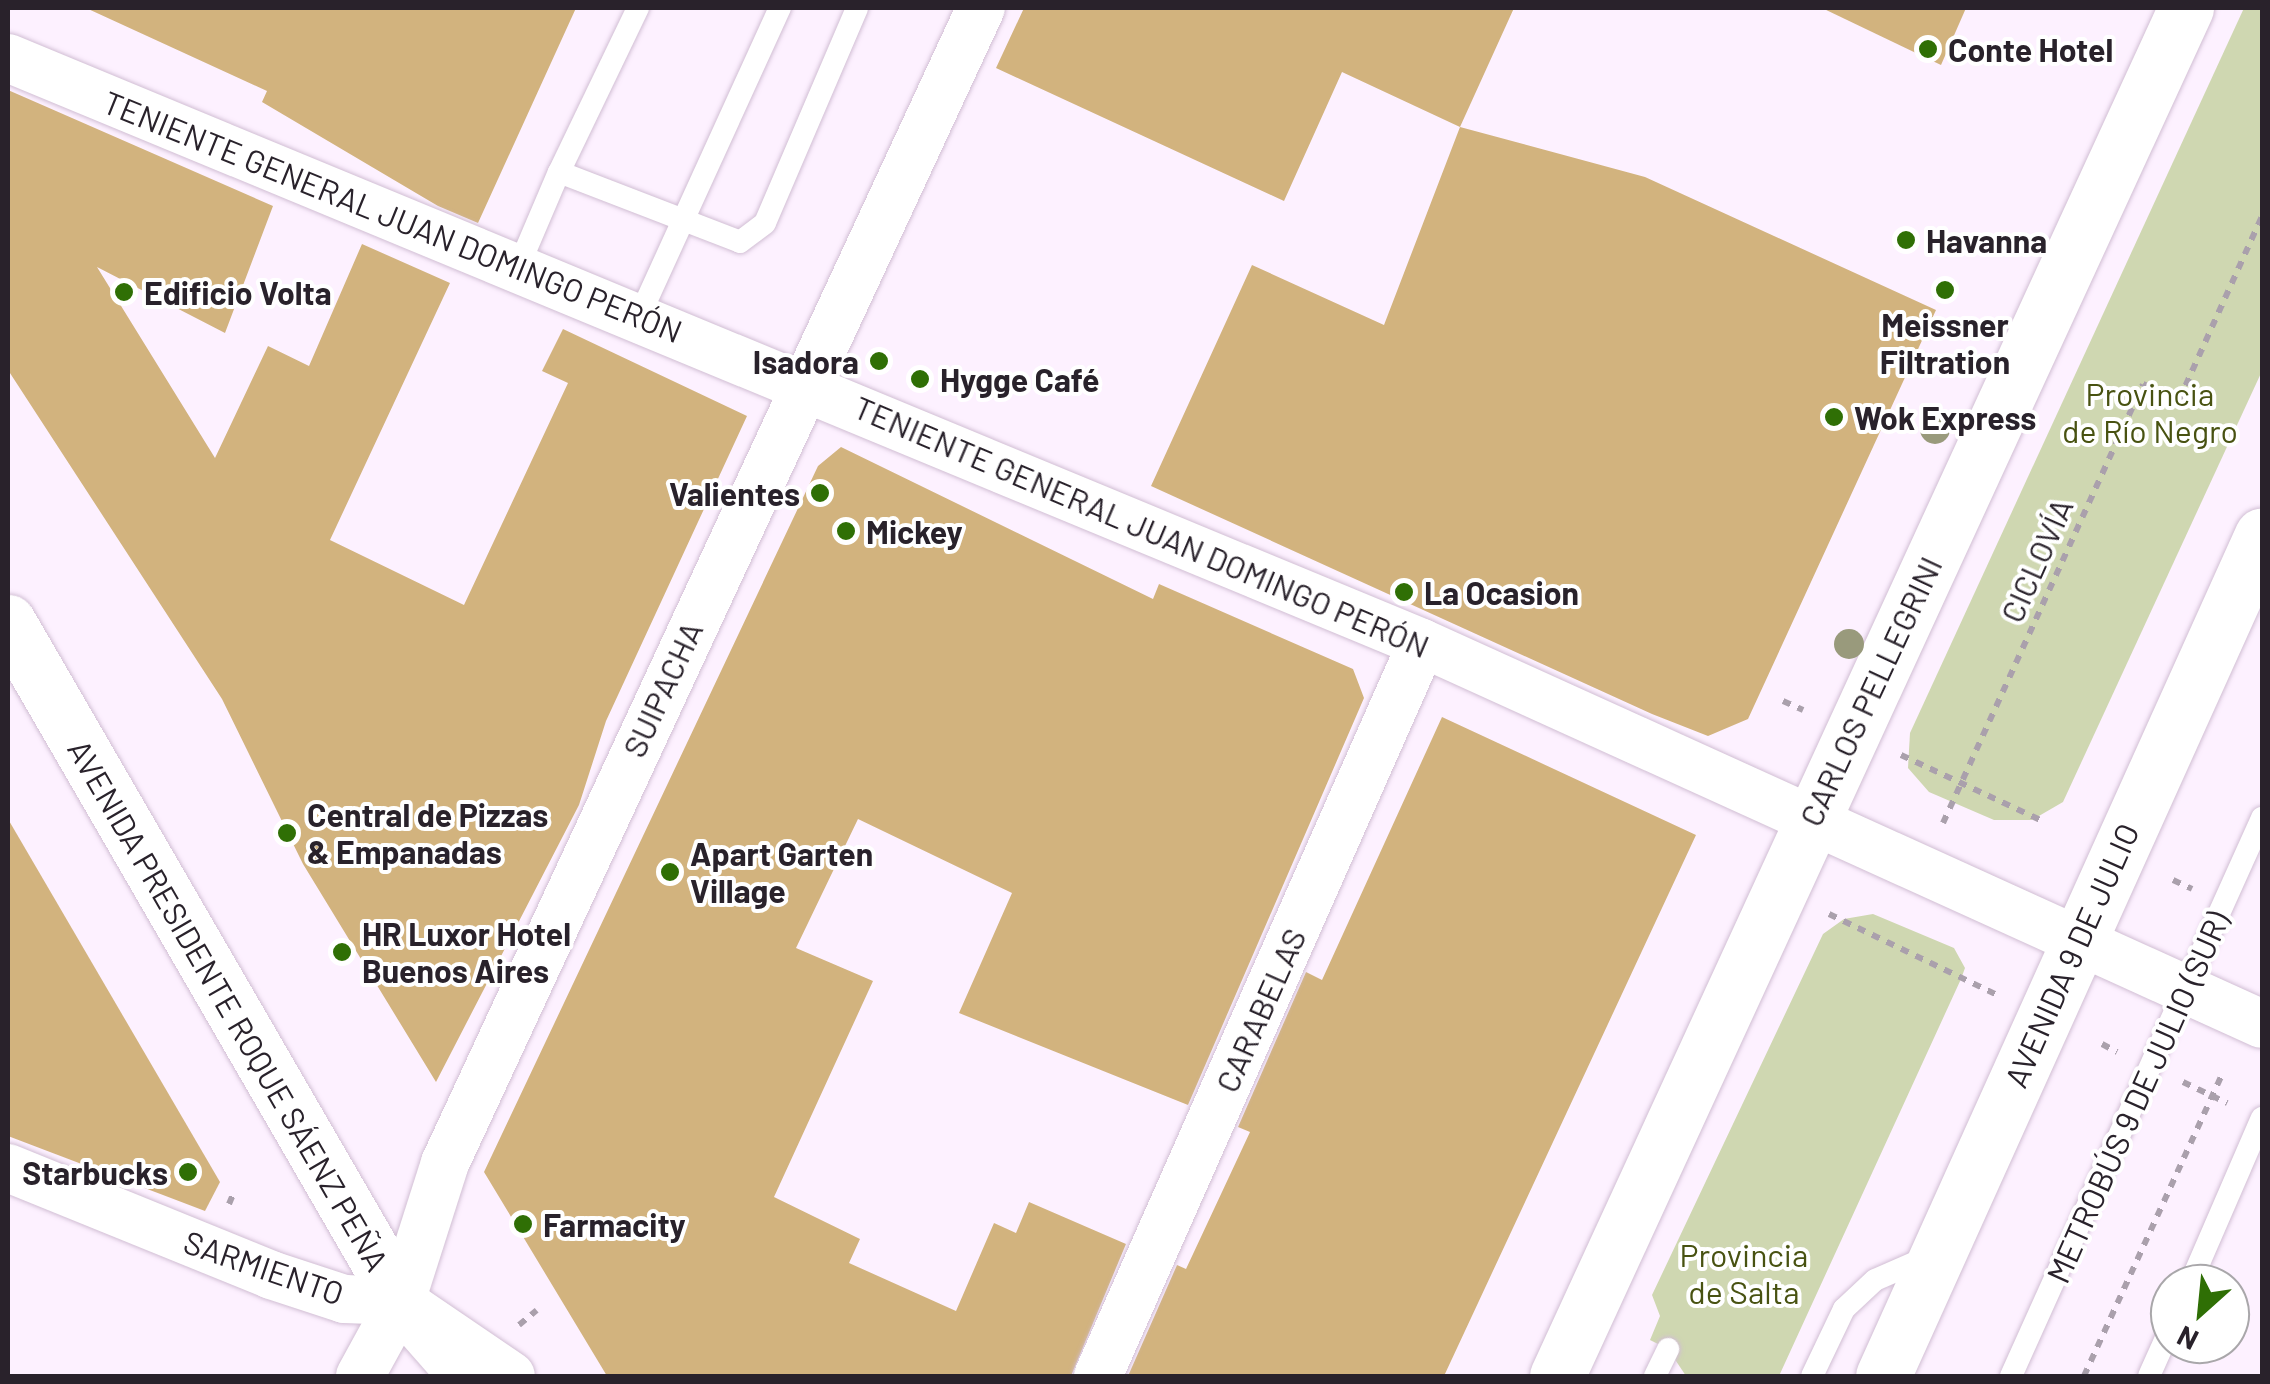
<!DOCTYPE html>
<meta charset="utf-8">
<style>
body{margin:0}
#map{position:relative;width:2270px;height:1384px;overflow:hidden;background:#fdf1ff;font-family:Barlow,sans-serif}
div>[style]{position:absolute}
.green>*{inset:0;background:#cfd7b1}
.building>*{inset:0;background:#d2b37e}
.path>*{height:6px;margin-top:-3px;transform-origin:0;background:repeating-linear-gradient(90deg,#aaa0ac 0 8px,transparent 0 16px)}
.roads{filter:drop-shadow(0 0 2px #d1bed4) drop-shadow(0 0 2px #d1bed4)}
.lane>*{height:22px;margin:-11px;padding:0 11px;transform-origin:11px;border-radius:11px;background:#fff}
.street>*{height:48px;margin:-24px;padding:0 24px;transform-origin:24px;border-radius:24px;background:#fff}
.secondary>*{height:55px;margin:-27.5px;padding:0 27.5px;transform-origin:27.5px;border-radius:27.5px;background:#fff}
.highway>*{height:55px;margin:-27.5px;padding:0 27.5px;transform-origin:27.5px;border-radius:27.5px;background:#fff}
.trees>*{width:30px;height:30px;margin:-15px;border-radius:50%;background:#999a7c}
.dots>*{width:28px;height:28px;translate:-50% -50%;box-sizing:border-box;border:5px solid #fff;border-radius:50%}
span{translate:-50% -50%;white-space:nowrap;text-align:center;line-height:1.15;-webkit-text-stroke:8px #fff;paint-order:stroke}
.poi-label{font-size:32px;color:#29222b;font-weight:700}
.left{translate:0 -50%;text-align:left}
.right{translate:-100% -50%;text-align:right}
.street-label{font-size:32px;color:#29222b}
.park-label{font-size:32px;color:#485211}
.frame{position:absolute;inset:0;border:10px solid #29222b;pointer-events:none}
.north{position:absolute;left:2150px;top:1264px;width:100px;height:100px;box-sizing:border-box;background:#fff;border:2px solid #a9a7aa;border-radius:50%;rotate:207deg;font-size:28px;font-weight:700;line-height:40px;text-align:center;color:#29222b}
.north::after{content:'';display:block;margin:auto;width:35px;height:45px;background:#2f6f05;clip-path:polygon(50% 0,100% 100%,50% 72%,0 100%)}
</style>
<div id="map">
<div class="green">
<i style="clip-path:polygon(2244px 8px,2262px 8px,2262px 371px,2063px 802px,2032px 820px,1994px 820px,1929px 792px,1908px 768px,1910px 733px)"></i>
<i style="clip-path:polygon(1873px 914px,1954px 948px,1965px 968px,1961px 979px,1779px 1376px,1686px 1376px,1668px 1349px,1650px 1340px,1660px 1316px,1652px 1295px,1823px 934px,1844px 919px)"></i>
</div>
<div class="building">
<i style="clip-path:polygon(86px 8px,576px 8px,478px 223px,438px 206px,262px 102px,267px 91px)"></i>
<i style="clip-path:polygon(1024px 8px,1514px 8px,1460px 127px,1342px 72px,1284px 201px,996px 68px)"></i>
<i style="clip-path:polygon(1822px 8px,1966px 8px,1941px 65px)"></i>
<i style="clip-path:polygon(8px 90px,273px 206px,225px 333px,97px 267px,215px 458px,268px 346px,309px 366px,362px 244px,450px 283px,330px 540px,464px 605px,568px 383px,542px 371px,563px 329px,747px 416px,606px 721px,579px 805px,436px 1082px,303px 864px,222px 699px,8px 370px)"></i>
<i style="clip-path:polygon(1460px 127px,1645px 177px,1936px 310px,1748px 719px,1708px 736px,1652px 714px,1151px 486px,1252px 265px,1384px 325px)"></i>
<i style="clip-path:polygon(841px 447px,1153px 599px,1159px 584px,1353px 669px,1364px 698px,1188px 1105px,959px 1013px,1012px 893px,858px 819px,796px 948px,873px 981px,774px 1197px,860px 1239px,849px 1263px,956px 1311px,994px 1223px,1016px 1233px,1029px 1202px,1126px 1244px,1071px 1376px,607px 1376px,484px 1172px,818px 466px)"></i>
<i style="clip-path:polygon(1442px 717px,1696px 835px,1444px 1376px,1128px 1376px,1177px 1265px,1186px 1269px,1250px 1132px,1238px 1127px,1306px 972px,1322px 980px)"></i>
<i style="clip-path:polygon(8px 819px,220px 1182px,205px 1211px,8px 1136px)"></i>
</div>
<div class="path">
<i style="left:1783px;top:701px;width:22px;rotate:24deg"></i>
<i style="left:1901px;top:755px;width:159px;rotate:25deg"></i>
<i style="left:1943px;top:823px;width:482px;rotate:-65.5deg"></i>
<i style="left:2143px;top:384px;width:39px;rotate:24deg"></i>
<i style="left:2179px;top:400px;width:202px;rotate:-65.7deg"></i>
<i style="left:2173px;top:880px;width:21px;rotate:25deg"></i>
<i style="left:1829px;top:914px;width:187px;rotate:25.7deg"></i>
<i style="left:2102px;top:1044px;width:17px;rotate:28deg"></i>
<i style="left:2183px;top:1082px;width:49px;rotate:25.5deg"></i>
<i style="left:229px;top:1204px;width:15px;rotate:-67deg"></i>
<i style="left:519px;top:1325px;width:23px;rotate:-40deg"></i>
<i style="left:2084px;top:1376px;width:331px;rotate:-65.4deg"></i>
</div>
<div class="roads">
<div class="lane">
<i style="left:638px;top:8px;width:182px;rotate:115.7deg"></i>
<i style="left:559px;top:172px;width:194px;rotate:21.1deg"></i>
<i style="left:740px;top:242px;width:31px;rotate:-37deg"></i>
<i style="left:765px;top:223px;width:234px;rotate:-66.8deg"></i>
<i style="left:518px;top:268px;width:104px;rotate:-66.9deg"></i>
<i style="left:639px;top:317px;width:340px;rotate:-65.5deg"></i>
<i style="left:2190px;top:1284px;width:181px;rotate:-66.6deg"></i>
<i style="left:1655px;top:1376px;width:30px;rotate:-64deg"></i>
<i style="left:1812px;top:1376px;width:74px;rotate:-64.5deg"></i>
<i style="left:1844px;top:1309px;width:42px;rotate:-43.1deg"></i>
<i style="left:1875px;top:1280px;width:60px;rotate:-23.6deg"></i>
<i style="left:2011px;top:1376px;width:612px;rotate:-65.78deg"></i>
<i style="left:2149px;top:1376px;width:51px;rotate:-65.9deg"></i>
</div>
<div class="street">
<i style="left:8px;top:58px;width:1530px;rotate:22.48deg"></i>
<i style="left:1422px;top:643px;width:922px;rotate:24.4deg"></i>
<i style="left:8px;top:1168px;width:284px;rotate:22.1deg"></i>
<i style="left:271px;top:1275px;width:77px;rotate:18.2deg"></i>
<i style="left:344px;top:1299px;width:57px;rotate:2deg"></i>
<i style="left:401px;top:1301px;width:133px;rotate:34.3deg"></i>
<i style="left:360px;top:1376px;width:85px;rotate:-61.3deg"></i>
<i style="left:401px;top:1301px;width:145px;rotate:-72.3deg"></i>
<i style="left:445px;top:1163px;width:1273px;rotate:-65.11deg"></i>
<i style="left:1098px;top:1376px;width:801px;rotate:-66.15deg"></i>
</div>
<div class="secondary">
<i style="left:8px;top:622px;width:785px;rotate:59.94deg"></i>
<i style="left:401px;top:1301px;width:100px;rotate:48.7deg"></i>
<i style="left:1557px;top:1376px;width:1506px;rotate:-65.31deg"></i>
</div>
<div class="highway">
<i style="left:1883px;top:1376px;width:922px;rotate:-65.74deg"></i>
</div>
</div>
<div class="trees">
<i style="left:1935px;top:429px"></i>
<i style="left:1849px;top:644px"></i>
</div>
<div class="dots">
<i style="left:1928px;top:49px;background:#2f6f05"></i>
<i style="left:1906px;top:240px;background:#2f6f05"></i>
<i style="left:1945px;top:290px;background:#2f6f05"></i>
<i style="left:124px;top:292px;background:#2f6f05"></i>
<i style="left:879px;top:361px;background:#2f6f05"></i>
<i style="left:920px;top:379px;background:#2f6f05"></i>
<i style="left:1834px;top:417px;background:#2f6f05"></i>
<i style="left:820px;top:493px;background:#2f6f05"></i>
<i style="left:846px;top:531px;background:#2f6f05"></i>
<i style="left:1404px;top:592px;background:#2f6f05"></i>
<i style="left:287px;top:833px;background:#2f6f05"></i>
<i style="left:670px;top:872px;background:#2f6f05"></i>
<i style="left:342px;top:952px;background:#2f6f05"></i>
<i style="left:188px;top:1172px;background:#2f6f05"></i>
<i style="left:523px;top:1224px;background:#2f6f05"></i>
</div>
<div class="poi-label">
<span class="left" style="left:1948px;top:49px">Conte Hotel</span>
<span class="left" style="left:1926px;top:240px">Havanna</span>
<span class="left" style="left:144px;top:292px">Edificio Volta</span>
<span style="left:1945px;top:343px">Meissner<br>Filtration</span>
<span class="right" style="left:859px;top:361px">Isadora</span>
<span class="left" style="left:940px;top:379px">Hygge Café</span>
<span class="left" style="left:1854px;top:417px">Wok Express</span>
<span class="right" style="left:800px;top:493px">Valientes</span>
<span class="left" style="left:866px;top:531px">Mickey</span>
<span class="left" style="left:1424px;top:592px">La Ocasion</span>
<span class="left" style="left:307px;top:833px">Central de Pizzas<br>&amp; Empanadas</span>
<span class="left" style="left:690px;top:872px">Apart Garten<br>Village</span>
<span class="left" style="left:362px;top:952px">HR Luxor Hotel<br>Buenos Aires</span>
<span class="right" style="left:168px;top:1172px">Starbucks</span>
<span class="left" style="left:543px;top:1224px">Farmacity</span>
</div>
<div class="street-label">
<span style="left:393px;top:216px;rotate:22deg">TENIENTE GENERAL JUAN DOMINGO PERÓN</span>
<span style="left:1142px;top:526px;rotate:23deg">TENIENTE GENERAL JUAN DOMINGO PERÓN</span>
<span style="left:2036px;top:560px;rotate:-66deg">CICLOVÍA</span>
<span style="left:662px;top:689px;rotate:-65deg">SUIPACHA</span>
<span style="left:1870px;top:691px;rotate:-65deg">CARLOS PELLEGRINI</span>
<span style="left:2071px;top:955px;rotate:-66deg">AVENIDA 9 DE JULIO</span>
<span style="left:229px;top:1005px;rotate:60deg">AVENIDA PRESIDENTE ROQUE SÁENZ PEÑA</span>
<span style="left:1260px;top:1010px;rotate:-66deg">CARABELAS</span>
<span style="left:2137px;top:1097px;rotate:-66deg">METROBÚS 9 DE JULIO (SUR)</span>
<span style="left:264px;top:1267px;rotate:19deg">SARMIENTO</span>
</div>
<div class="park-label">
<span style="left:2150px;top:412px">Provincia<br>de Río Negro</span>
<span style="left:1744px;top:1273px">Provincia<br>de Salta</span>
</div>
<div class="frame"></div>
<div class="north">N</div>
</div>
